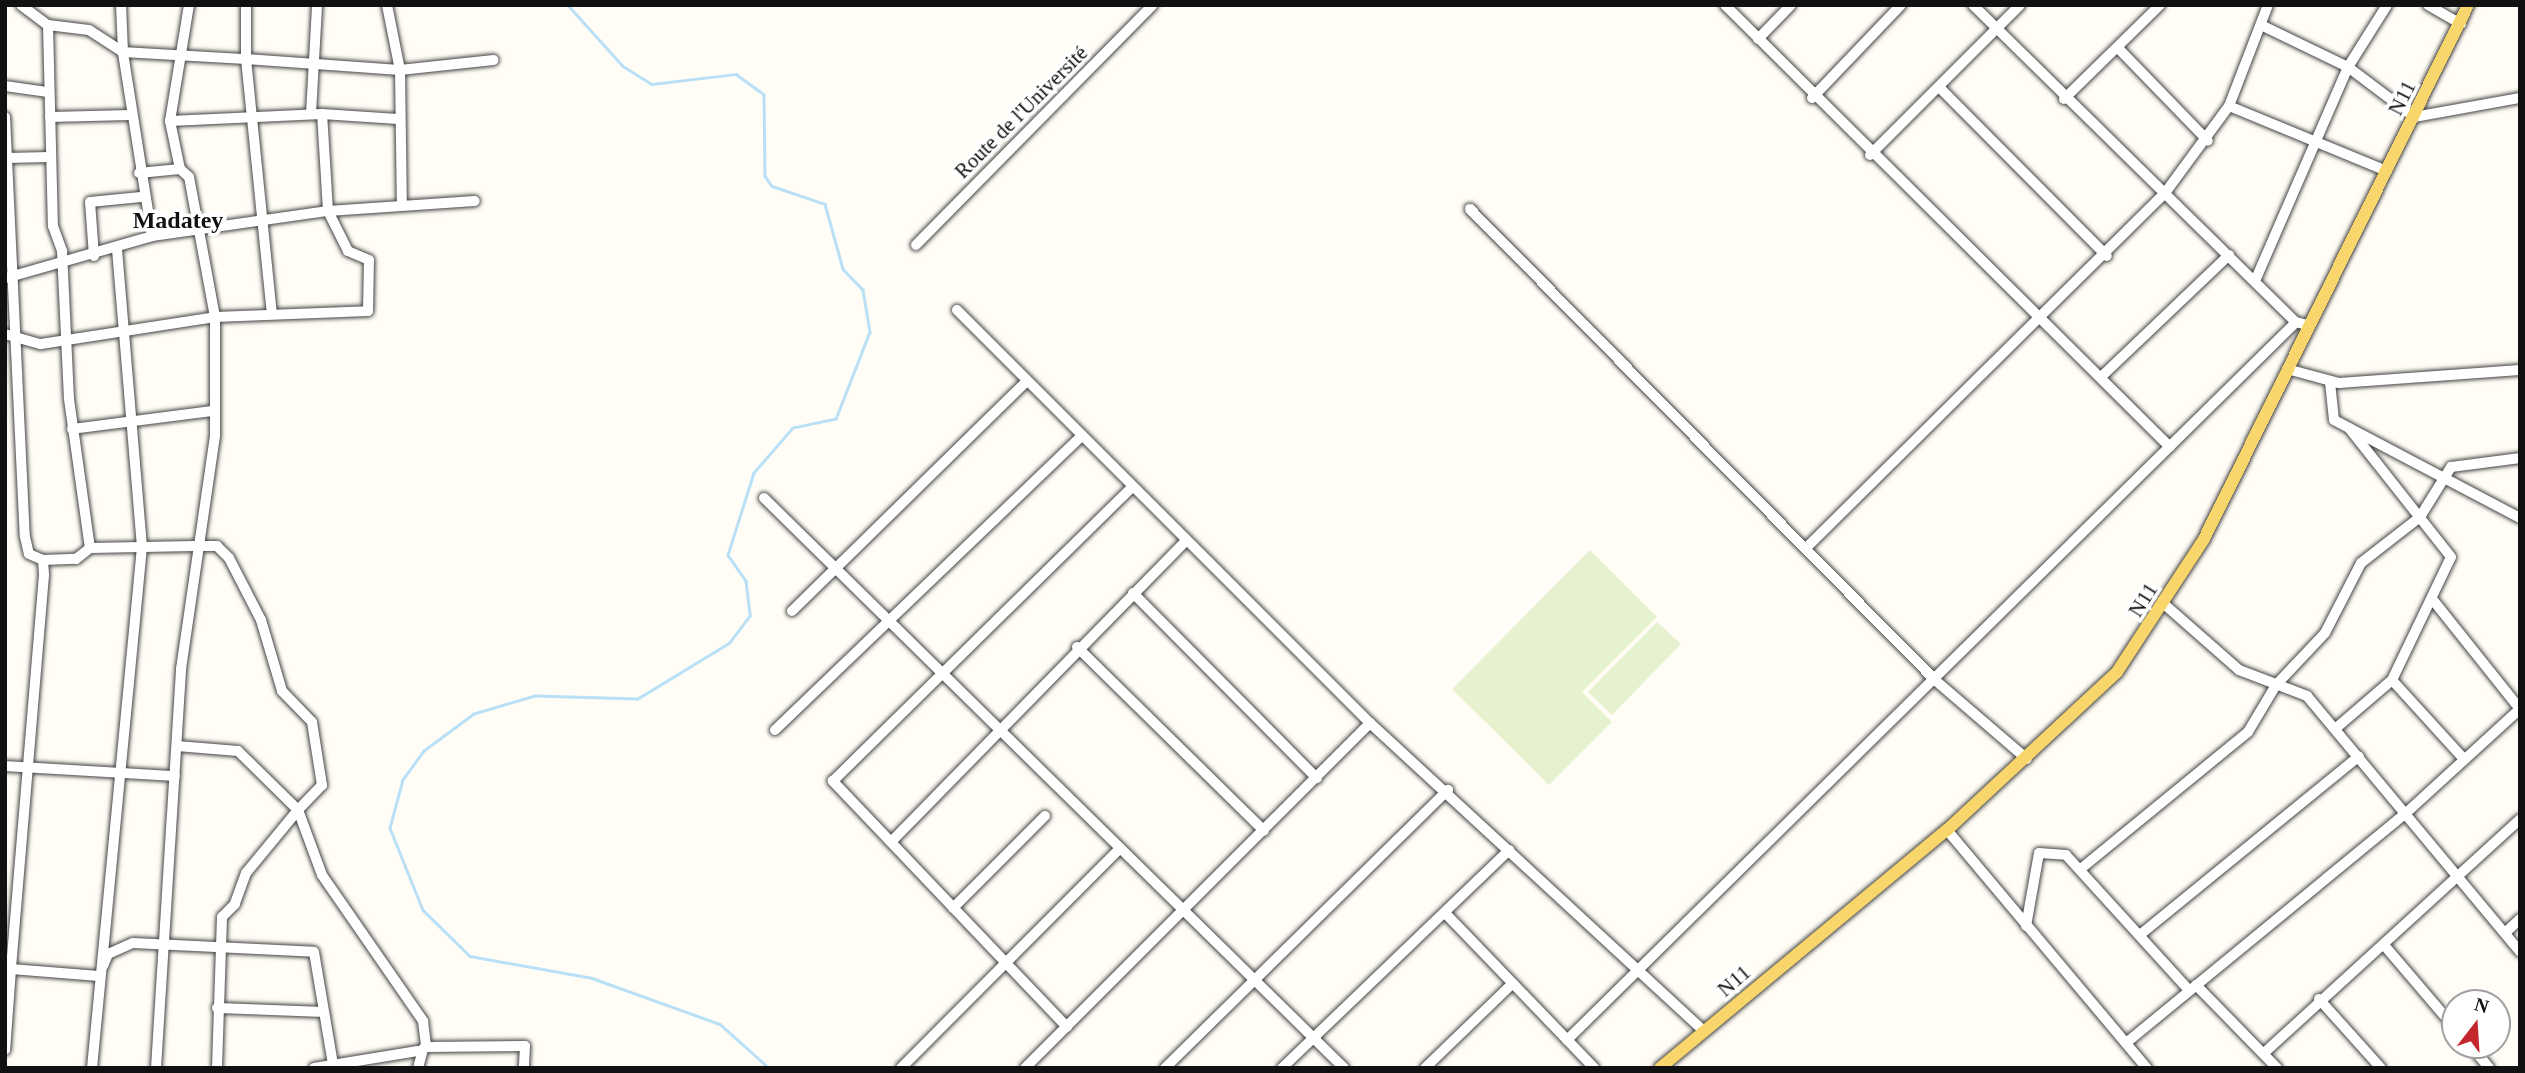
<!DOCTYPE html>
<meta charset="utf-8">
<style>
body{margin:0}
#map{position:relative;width:2525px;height:1073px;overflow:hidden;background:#fffdf5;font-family:Georgia,serif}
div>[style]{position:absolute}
.pitch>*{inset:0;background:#e6f2cf}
.stream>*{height:2.5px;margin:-1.25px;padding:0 1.25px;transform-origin:1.25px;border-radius:1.25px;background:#b9e0f7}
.roads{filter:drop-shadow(0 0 2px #444) drop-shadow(0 0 2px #444)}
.minor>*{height:10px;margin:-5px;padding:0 5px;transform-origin:5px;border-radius:5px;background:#fff}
.major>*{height:12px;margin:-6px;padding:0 6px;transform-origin:6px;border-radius:6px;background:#f9d66b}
span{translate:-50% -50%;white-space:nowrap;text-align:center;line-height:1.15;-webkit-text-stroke:7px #fff;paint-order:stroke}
.street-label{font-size:21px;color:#111}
.quarter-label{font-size:24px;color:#111;font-weight:700}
.frame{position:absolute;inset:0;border:7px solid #111;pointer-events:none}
.north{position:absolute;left:2441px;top:989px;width:70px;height:70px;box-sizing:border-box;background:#fff;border:2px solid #a0a0a0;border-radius:50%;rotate:17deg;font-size:19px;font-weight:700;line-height:28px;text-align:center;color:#111}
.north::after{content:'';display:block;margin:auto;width:24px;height:32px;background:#c4262e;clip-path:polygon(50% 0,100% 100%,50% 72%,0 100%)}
</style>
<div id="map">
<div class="pitch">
<i style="clip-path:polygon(1590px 550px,1657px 617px,1582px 692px,1612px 722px,1549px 785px,1452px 689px)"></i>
<i style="clip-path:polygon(1657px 622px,1681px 644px,1612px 715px,1588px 692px)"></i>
</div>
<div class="stream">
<i style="left:568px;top:5px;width:82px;rotate:48deg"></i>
<i style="left:623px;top:66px;width:34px;rotate:32deg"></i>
<i style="left:652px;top:84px;width:85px;rotate:-6.8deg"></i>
<i style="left:736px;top:74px;width:34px;rotate:36deg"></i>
<i style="left:764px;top:94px;width:82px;rotate:89.3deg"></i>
<i style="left:765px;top:176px;width:12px;rotate:55deg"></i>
<i style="left:772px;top:186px;width:56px;rotate:18.8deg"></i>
<i style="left:825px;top:204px;width:67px;rotate:74.5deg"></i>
<i style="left:843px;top:269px;width:29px;rotate:46deg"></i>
<i style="left:863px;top:290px;width:43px;rotate:80.5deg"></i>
<i style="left:870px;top:332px;width:93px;rotate:111.3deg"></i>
<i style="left:836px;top:419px;width:44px;rotate:168.2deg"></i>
<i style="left:793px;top:428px;width:60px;rotate:130.9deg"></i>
<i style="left:754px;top:473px;width:86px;rotate:107.6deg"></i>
<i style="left:728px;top:555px;width:32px;rotate:55deg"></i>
<i style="left:746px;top:581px;width:35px;rotate:83deg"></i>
<i style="left:750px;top:616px;width:34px;rotate:127deg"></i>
<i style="left:730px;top:643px;width:108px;rotate:148.7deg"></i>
<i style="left:638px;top:699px;width:103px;rotate:-178.3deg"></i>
<i style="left:535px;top:696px;width:64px;rotate:163.6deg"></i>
<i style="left:474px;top:714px;width:62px;rotate:143.5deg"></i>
<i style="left:424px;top:751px;width:36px;rotate:126deg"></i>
<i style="left:403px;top:780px;width:50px;rotate:105.2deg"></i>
<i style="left:390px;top:828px;width:88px;rotate:68.1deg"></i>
<i style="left:423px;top:910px;width:66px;rotate:44.4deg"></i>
<i style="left:470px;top:956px;width:124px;rotate:10.2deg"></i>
<i style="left:592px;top:978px;width:136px;rotate:19.8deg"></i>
<i style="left:720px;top:1024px;width:66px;rotate:41.9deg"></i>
</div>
<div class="roads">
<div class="minor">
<i style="left:21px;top:5px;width:34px;rotate:37deg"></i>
<i style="left:48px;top:25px;width:41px;rotate:7deg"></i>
<i style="left:89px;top:30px;width:40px;rotate:32.9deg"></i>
<i style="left:123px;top:52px;width:47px;rotate:-92.4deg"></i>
<i style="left:246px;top:5px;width:54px;rotate:90deg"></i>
<i style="left:246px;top:59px;width:154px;rotate:4.1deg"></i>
<i style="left:400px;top:70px;width:94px;rotate:-6.1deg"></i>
<i style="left:387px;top:5px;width:66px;rotate:78.7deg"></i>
<i style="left:400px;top:70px;width:135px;rotate:89.2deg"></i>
<i style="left:1725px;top:5px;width:627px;rotate:44.81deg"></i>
<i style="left:1973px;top:5px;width:453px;rotate:44.5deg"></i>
<i style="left:2428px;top:5px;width:38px;rotate:30deg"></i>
<i style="left:48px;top:25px;width:201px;rotate:88.6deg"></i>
<i style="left:53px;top:226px;width:27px;rotate:70deg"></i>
<i style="left:62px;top:251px;width:148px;rotate:87.3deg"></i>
<i style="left:69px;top:399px;width:150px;rotate:82deg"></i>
<i style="left:2261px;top:25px;width:97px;rotate:25.8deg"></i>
<i style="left:2348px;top:67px;width:83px;rotate:37.1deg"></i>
<i style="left:2414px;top:117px;width:108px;rotate:-10.2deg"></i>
<i style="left:1758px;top:39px;width:47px;rotate:-45.9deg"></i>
<i style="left:2118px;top:48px;width:129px;rotate:45.9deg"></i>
<i style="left:5px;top:86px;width:42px;rotate:8.1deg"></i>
<i style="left:1939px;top:87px;width:238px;rotate:45.2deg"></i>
<i style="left:1812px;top:98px;width:129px;rotate:-46.3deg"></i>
<i style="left:2064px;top:99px;width:134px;rotate:-44.4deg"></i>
<i style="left:2229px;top:106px;width:171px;rotate:22.4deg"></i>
<i style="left:311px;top:114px;width:109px;rotate:-86.8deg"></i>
<i style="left:5px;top:117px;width:420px;rotate:87.3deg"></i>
<i style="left:25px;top:537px;width:17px;rotate:77deg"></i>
<i style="left:29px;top:554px;width:15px;rotate:23deg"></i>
<i style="left:43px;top:560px;width:15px;rotate:86deg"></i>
<i style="left:44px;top:575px;width:395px;rotate:94.8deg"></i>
<i style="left:11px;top:969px;width:88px;rotate:4.5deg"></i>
<i style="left:50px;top:117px;width:80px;rotate:-1.4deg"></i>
<i style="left:170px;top:121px;width:152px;rotate:-2.6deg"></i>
<i style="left:322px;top:114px;width:76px;rotate:3.8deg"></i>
<i style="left:1870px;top:155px;width:212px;rotate:-45deg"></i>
<i style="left:7px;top:158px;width:42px;rotate:-1.4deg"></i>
<i style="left:139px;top:173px;width:41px;rotate:-5.6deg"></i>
<i style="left:1470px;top:209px;width:662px;rotate:45.37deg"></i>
<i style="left:1935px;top:680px;width:121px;rotate:40.7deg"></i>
<i style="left:152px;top:236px;width:186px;rotate:-99deg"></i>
<i style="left:123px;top:52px;width:123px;rotate:3.3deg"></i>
<i style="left:246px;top:59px;width:255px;rotate:84.2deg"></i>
<i style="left:916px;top:245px;width:337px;rotate:-45.4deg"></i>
<i style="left:94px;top:256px;width:54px;rotate:-94.2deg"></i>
<i style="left:90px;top:202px;width:51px;rotate:-5.6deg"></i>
<i style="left:6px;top:278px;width:152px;rotate:-16deg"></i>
<i style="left:152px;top:236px;width:178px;rotate:-8.1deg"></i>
<i style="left:328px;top:211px;width:147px;rotate:-3.9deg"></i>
<i style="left:2255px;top:281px;width:233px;rotate:-66.5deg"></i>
<i style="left:2348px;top:67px;width:73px;rotate:-57.8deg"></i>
<i style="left:957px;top:310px;width:584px;rotate:45deg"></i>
<i style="left:1370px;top:723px;width:454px;rotate:42.7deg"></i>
<i style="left:5px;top:334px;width:37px;rotate:16deg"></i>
<i style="left:41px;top:344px;width:176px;rotate:-8.8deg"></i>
<i style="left:215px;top:317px;width:153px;rotate:-2.2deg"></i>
<i style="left:368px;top:311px;width:51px;rotate:-88.9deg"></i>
<i style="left:369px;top:260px;width:23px;rotate:-157deg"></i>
<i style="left:348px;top:251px;width:45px;rotate:-116.6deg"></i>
<i style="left:328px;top:211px;width:97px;rotate:-93.5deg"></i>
<i style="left:2287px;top:369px;width:54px;rotate:15.1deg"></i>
<i style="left:2339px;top:383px;width:181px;rotate:-4.1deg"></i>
<i style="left:2101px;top:377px;width:177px;rotate:-43.6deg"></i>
<i style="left:2330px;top:382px;width:38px;rotate:84deg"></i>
<i style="left:2334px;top:420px;width:210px;rotate:27.8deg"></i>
<i style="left:72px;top:429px;width:142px;rotate:-7.3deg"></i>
<i style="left:764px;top:498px;width:813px;rotate:44.5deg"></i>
<i style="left:1806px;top:548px;width:505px;rotate:-44.68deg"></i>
<i style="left:2165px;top:193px;width:108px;rotate:-53.7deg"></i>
<i style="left:2229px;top:106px;width:108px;rotate:-68.9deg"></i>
<i style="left:43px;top:560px;width:33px;rotate:-2deg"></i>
<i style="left:76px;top:559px;width:18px;rotate:-38deg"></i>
<i style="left:90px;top:548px;width:105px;rotate:-1.1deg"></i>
<i style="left:195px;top:546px;width:22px"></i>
<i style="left:217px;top:546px;width:17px;rotate:45deg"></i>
<i style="left:229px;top:558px;width:70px;rotate:62.7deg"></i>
<i style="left:261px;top:620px;width:74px;rotate:73.5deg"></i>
<i style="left:282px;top:691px;width:43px;rotate:45.9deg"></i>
<i style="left:312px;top:722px;width:64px;rotate:81deg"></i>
<i style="left:322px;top:785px;width:35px;rotate:134deg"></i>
<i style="left:298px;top:810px;width:69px;rotate:69.7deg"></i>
<i style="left:322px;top:875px;width:178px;rotate:55.3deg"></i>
<i style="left:423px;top:1021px;width:26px;rotate:83deg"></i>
<i style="left:426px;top:1047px;width:99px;rotate:-0.6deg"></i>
<i style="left:525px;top:1046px;width:22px;rotate:93deg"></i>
<i style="left:1133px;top:593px;width:261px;rotate:45.2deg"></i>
<i style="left:2433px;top:600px;width:139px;rotate:51.4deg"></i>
<i style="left:2164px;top:604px;width:100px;rotate:41.3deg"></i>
<i style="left:2239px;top:670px;width:73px;rotate:20.9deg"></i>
<i style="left:2307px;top:696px;width:333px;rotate:50.2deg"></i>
<i style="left:792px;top:611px;width:327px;rotate:-44.4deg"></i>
<i style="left:1077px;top:647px;width:262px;rotate:44.5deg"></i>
<i style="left:2392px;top:680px;width:107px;rotate:47.7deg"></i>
<i style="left:2335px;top:729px;width:75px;rotate:-40.7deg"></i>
<i style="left:2392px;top:680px;width:136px;rotate:-64.4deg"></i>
<i style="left:2451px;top:557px;width:164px;rotate:-128.3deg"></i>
<i style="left:775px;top:730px;width:422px;rotate:-43.8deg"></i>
<i style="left:177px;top:746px;width:61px;rotate:4.7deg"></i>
<i style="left:238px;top:751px;width:84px;rotate:44.5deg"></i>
<i style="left:298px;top:810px;width:82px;rotate:129.5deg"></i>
<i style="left:246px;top:873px;width:33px;rotate:110deg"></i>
<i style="left:235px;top:904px;width:18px;rotate:135deg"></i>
<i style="left:222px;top:917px;width:151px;rotate:91.9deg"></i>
<i style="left:5px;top:766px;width:170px;rotate:3.4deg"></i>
<i style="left:1947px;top:830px;width:311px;rotate:50deg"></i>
<i style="left:891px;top:842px;width:421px;rotate:-45.6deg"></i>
<i style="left:2083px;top:867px;width:213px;rotate:-39.3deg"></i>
<i style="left:2248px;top:732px;width:55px;rotate:-59.2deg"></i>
<i style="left:2276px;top:685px;width:71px;rotate:-46.7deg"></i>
<i style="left:2325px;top:633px;width:79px;rotate:-62.8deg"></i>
<i style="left:2361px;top:563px;width:75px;rotate:-37.9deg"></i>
<i style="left:2420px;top:517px;width:59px;rotate:-58.2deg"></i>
<i style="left:2451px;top:467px;width:70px;rotate:-7.4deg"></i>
<i style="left:953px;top:908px;width:130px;rotate:-45deg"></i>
<i style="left:1447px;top:915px;width:212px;rotate:46.1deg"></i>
<i style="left:2026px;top:926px;width:74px;rotate:-79.9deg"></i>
<i style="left:2039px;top:853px;width:27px;rotate:4deg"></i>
<i style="left:2066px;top:855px;width:183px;rotate:47.7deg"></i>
<i style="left:2505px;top:933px;width:21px;rotate:-43deg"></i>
<i style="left:2141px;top:934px;width:281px;rotate:-39.2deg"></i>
<i style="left:2384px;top:945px;width:109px;rotate:49.5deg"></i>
<i style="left:103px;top:966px;width:13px;rotate:-67deg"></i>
<i style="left:108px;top:954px;width:27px;rotate:-24deg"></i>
<i style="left:133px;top:943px;width:181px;rotate:2.8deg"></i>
<i style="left:314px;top:952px;width:114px;rotate:80.4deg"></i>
<i style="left:5px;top:969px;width:6px"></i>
<i style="left:11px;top:969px;width:81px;rotate:94.2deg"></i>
<i style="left:2196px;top:985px;width:116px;rotate:45.7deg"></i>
<i style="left:2319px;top:999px;width:93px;rotate:48.1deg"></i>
<i style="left:217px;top:1008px;width:102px;rotate:2.2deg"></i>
<i style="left:1067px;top:1027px;width:340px;rotate:-133.6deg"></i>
<i style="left:833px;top:781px;width:417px;rotate:-44.5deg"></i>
<i style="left:1567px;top:1040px;width:1023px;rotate:-44.56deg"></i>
<i style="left:2296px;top:322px;width:11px;rotate:15deg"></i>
<i style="left:2126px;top:1043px;width:362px;rotate:-39.4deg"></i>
<i style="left:2406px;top:813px;width:154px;rotate:-42.4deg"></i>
<i style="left:2470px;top:1045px;width:30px;rotate:50deg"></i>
<i style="left:2264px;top:1053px;width:347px;rotate:-42.4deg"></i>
<i style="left:92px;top:1068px;width:523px;rotate:-84.52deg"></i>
<i style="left:142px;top:547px;width:299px;rotate:-94.8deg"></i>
<i style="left:156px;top:1068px;width:400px;rotate:-86.4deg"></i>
<i style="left:181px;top:669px;width:235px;rotate:-81.7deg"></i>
<i style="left:215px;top:436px;width:119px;rotate:-90deg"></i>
<i style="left:215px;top:317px;width:142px;rotate:-100.5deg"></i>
<i style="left:189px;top:177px;width:12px;rotate:-138deg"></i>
<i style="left:180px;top:169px;width:49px;rotate:-101.8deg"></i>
<i style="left:170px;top:121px;width:118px;rotate:-80.7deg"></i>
<i style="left:314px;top:1068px;width:105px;rotate:-9.3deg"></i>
<i style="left:418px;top:1068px;width:20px;rotate:-75deg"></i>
<i style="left:901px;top:1068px;width:310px;rotate:-45.1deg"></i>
<i style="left:1025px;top:1068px;width:488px;rotate:-45deg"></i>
<i style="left:1165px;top:1068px;width:397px;rotate:-44.5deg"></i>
<i style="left:1282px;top:1068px;width:315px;rotate:-43.8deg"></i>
<i style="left:1425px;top:1068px;width:122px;rotate:-44deg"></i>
</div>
<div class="major">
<i style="left:1660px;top:1068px;width:373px;rotate:-39.7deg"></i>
<i style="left:1947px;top:830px;width:232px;rotate:-42.9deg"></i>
<i style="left:2117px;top:672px;width:159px;rotate:-56.8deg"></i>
<i style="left:2204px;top:539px;width:596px;rotate:-63.69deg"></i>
</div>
</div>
<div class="street-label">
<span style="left:2402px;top:98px;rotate:-63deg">N11</span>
<span style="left:1021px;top:112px;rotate:-45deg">Route de l'Université</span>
<span style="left:2143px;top:600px;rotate:-58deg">N11</span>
<span style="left:1734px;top:981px;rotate:-41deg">N11</span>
</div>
<div class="quarter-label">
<span style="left:178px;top:221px">Madatey</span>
</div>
<div class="frame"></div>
<div class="north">N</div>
</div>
